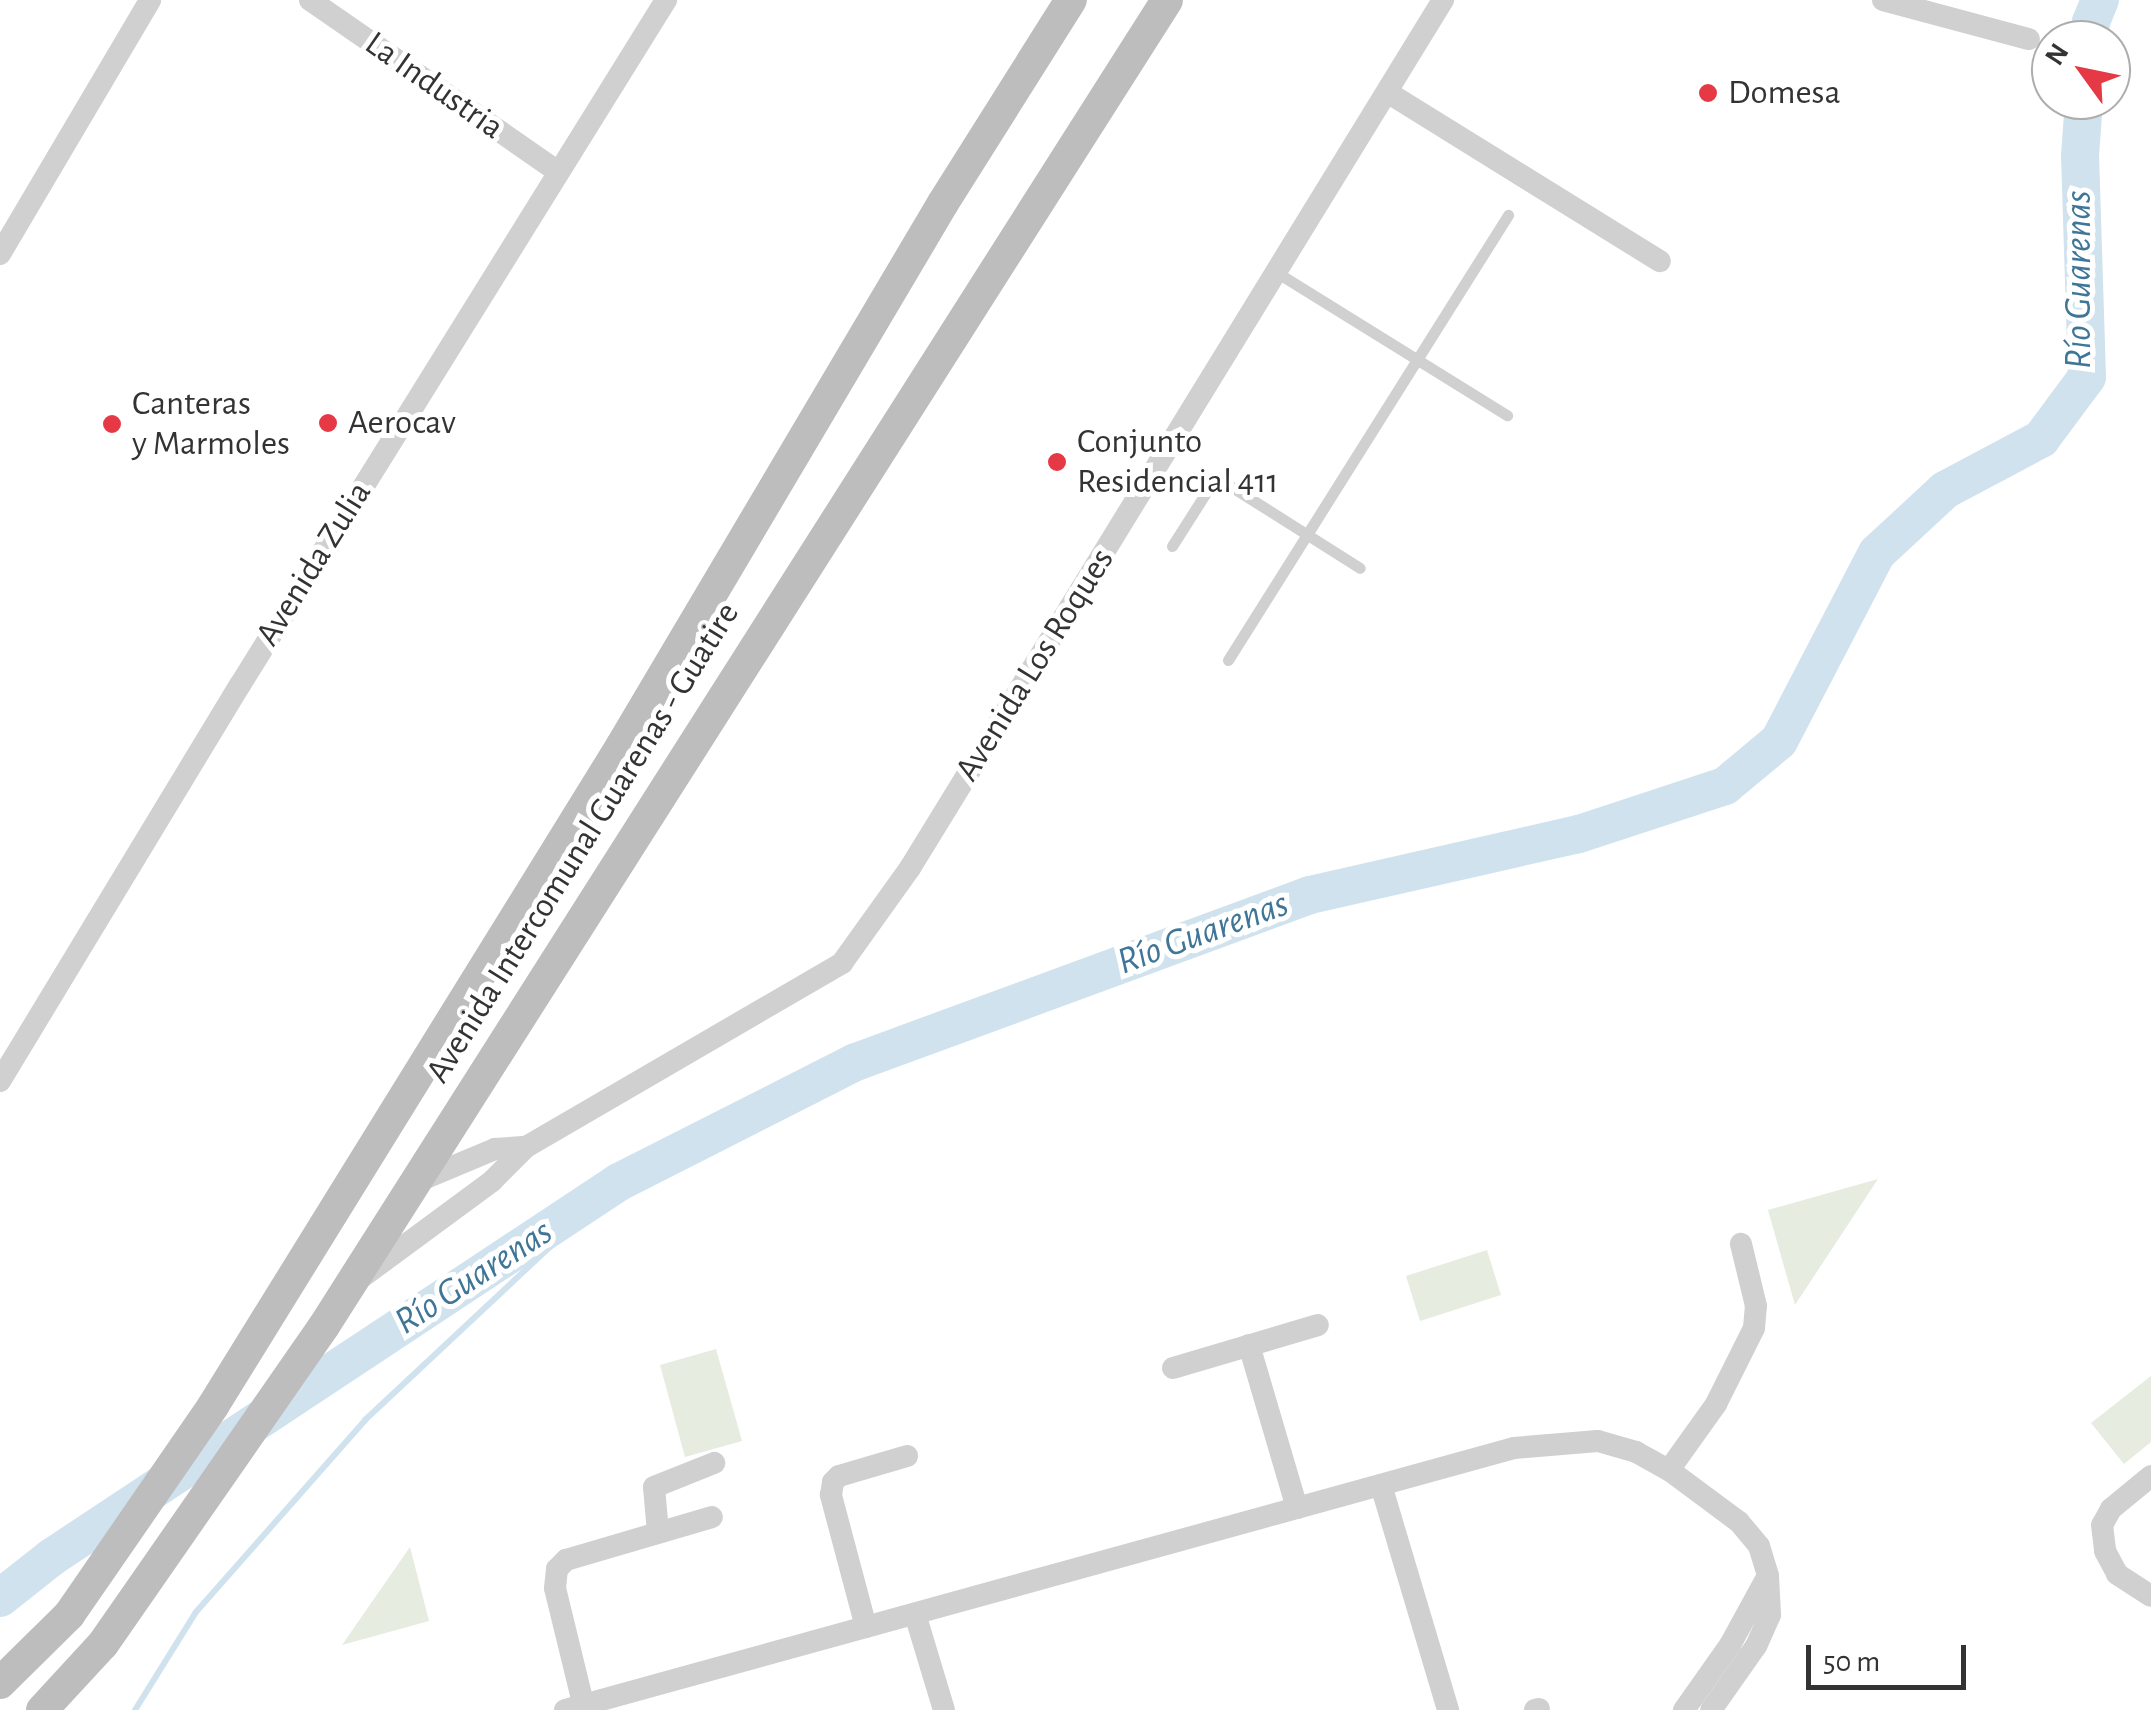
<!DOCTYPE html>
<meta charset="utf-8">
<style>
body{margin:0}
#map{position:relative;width:2151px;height:1710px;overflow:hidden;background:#fff;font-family:"Alegreya Sans",sans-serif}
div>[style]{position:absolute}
.green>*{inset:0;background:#e6ecdf}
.stream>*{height:6px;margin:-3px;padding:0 3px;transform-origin:3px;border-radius:3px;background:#cfe2ee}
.river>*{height:38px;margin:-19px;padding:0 19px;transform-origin:19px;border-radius:19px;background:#cfe2ee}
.service>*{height:11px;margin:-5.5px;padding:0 5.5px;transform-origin:5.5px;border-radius:5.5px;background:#d0d0d0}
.minor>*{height:22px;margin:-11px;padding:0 11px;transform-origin:11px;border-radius:11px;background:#d0d0d0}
.secondary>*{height:32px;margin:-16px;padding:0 16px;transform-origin:16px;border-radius:16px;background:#bdbdbd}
.dots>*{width:28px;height:28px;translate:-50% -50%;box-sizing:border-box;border:5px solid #fff;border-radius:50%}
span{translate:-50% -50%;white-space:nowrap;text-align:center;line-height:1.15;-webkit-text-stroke:10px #fff;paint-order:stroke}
.street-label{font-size:35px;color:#333}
.poi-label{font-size:35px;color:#333}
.left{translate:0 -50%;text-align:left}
.water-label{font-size:38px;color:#3f7597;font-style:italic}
.north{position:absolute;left:2031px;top:20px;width:100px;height:100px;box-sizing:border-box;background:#fff;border:2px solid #adadad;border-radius:50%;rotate:303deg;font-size:28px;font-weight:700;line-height:40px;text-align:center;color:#333}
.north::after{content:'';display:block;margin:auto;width:35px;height:45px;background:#e63946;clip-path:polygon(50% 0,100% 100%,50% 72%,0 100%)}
.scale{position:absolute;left:1806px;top:1645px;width:160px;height:45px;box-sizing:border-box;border:5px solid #333;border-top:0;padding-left:12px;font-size:30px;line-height:35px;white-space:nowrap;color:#333;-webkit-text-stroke:8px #fff;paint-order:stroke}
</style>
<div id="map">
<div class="green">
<i style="clip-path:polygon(1878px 1179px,1795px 1305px,1768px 1210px)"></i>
<i style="clip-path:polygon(1487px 1250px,1501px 1295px,1420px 1321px,1406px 1276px)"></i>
<i style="clip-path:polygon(716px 1349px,742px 1441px,685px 1457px,660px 1365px)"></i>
<i style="clip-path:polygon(2151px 1376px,2151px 1442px,2124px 1464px,2091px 1423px)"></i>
<i style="clip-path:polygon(410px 1547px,429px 1621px,342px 1645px)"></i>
</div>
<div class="stream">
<i style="left:135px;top:1710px;width:115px;rotate:-58.1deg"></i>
<i style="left:196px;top:1612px;width:256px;rotate:-48.6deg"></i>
<i style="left:365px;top:1420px;width:348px;rotate:-43.1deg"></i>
</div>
<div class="river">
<i style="left:2089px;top:40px;width:18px;rotate:-84deg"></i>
<i style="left:2091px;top:22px;width:24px;rotate:-68deg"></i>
<i style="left:0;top:1598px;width:66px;rotate:-38.3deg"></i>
<i style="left:52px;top:1557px;width:680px;rotate:-33.48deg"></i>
<i style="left:619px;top:1182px;width:266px;rotate:-26.9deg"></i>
<i style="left:856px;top:1062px;width:484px;rotate:-20.2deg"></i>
<i style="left:1310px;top:895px;width:276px;rotate:-12.8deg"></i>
<i style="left:1579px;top:834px;width:154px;rotate:-18.2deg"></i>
<i style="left:1725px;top:786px;width:70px;rotate:-39.8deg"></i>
<i style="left:1779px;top:741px;width:212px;rotate:-62.5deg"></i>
<i style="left:1877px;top:553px;width:93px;rotate:-42.8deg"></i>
<i style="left:1945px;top:490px;width:109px;rotate:-28deg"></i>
<i style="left:2041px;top:439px;width:77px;rotate:-53.4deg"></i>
<i style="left:2087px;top:377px;width:221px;rotate:-91.8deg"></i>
<i style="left:2080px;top:156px;width:56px;rotate:-85.9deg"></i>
</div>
<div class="service">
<i style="left:1276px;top:272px;width:272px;rotate:31.8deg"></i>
<i style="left:1172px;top:546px;width:82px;rotate:-57.5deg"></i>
<i style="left:1216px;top:477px;width:170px;rotate:32.3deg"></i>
<i style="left:1228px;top:660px;width:526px;rotate:-57.82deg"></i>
</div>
<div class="minor">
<i style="left:310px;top:0;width:302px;rotate:34.7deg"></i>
<i style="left:1883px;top:0;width:151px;rotate:15deg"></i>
<i style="left:1387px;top:92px;width:321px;rotate:31.8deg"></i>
<i style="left:0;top:254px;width:295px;rotate:-59.4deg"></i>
<i style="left:0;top:1081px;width:463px;rotate:-58.8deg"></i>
<i style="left:240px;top:685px;width:807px;rotate:-58.12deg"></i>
<i style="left:416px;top:1182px;width:86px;rotate:-22.7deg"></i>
<i style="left:495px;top:1149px;width:31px;rotate:-4deg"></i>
<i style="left:362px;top:1277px;width:162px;rotate:-36.4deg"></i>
<i style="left:492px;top:1181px;width:48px;rotate:-45deg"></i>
<i style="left:526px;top:1147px;width:366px;rotate:-30.2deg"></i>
<i style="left:842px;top:963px;width:117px;rotate:-54.4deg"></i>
<i style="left:910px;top:868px;width:1019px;rotate:-58.45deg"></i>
<i style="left:1249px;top:1345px;width:170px;rotate:73.6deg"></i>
<i style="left:1173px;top:1368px;width:151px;rotate:-16.5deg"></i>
<i style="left:1669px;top:1470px;width:81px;rotate:-54.5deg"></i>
<i style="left:1716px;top:1404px;width:85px;rotate:-63.4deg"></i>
<i style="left:1754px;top:1328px;width:22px;rotate:-85deg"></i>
<i style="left:1756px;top:1306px;width:64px;rotate:-103.6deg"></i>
<i style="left:2151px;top:1476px;width:52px;rotate:140.5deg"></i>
<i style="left:2111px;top:1509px;width:18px;rotate:119deg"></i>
<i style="left:2102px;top:1525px;width:26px;rotate:83deg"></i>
<i style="left:2105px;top:1551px;width:26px;rotate:62deg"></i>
<i style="left:2117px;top:1574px;width:40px;rotate:32.9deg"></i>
<i style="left:1381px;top:1485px;width:235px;rotate:73.4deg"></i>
<i style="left:658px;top:1532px;width:45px;rotate:-95.1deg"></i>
<i style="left:654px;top:1487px;width:65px;rotate:-21.8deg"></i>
<i style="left:915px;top:1614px;width:100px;rotate:73.2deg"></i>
<i style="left:866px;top:1627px;width:137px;rotate:-104.9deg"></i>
<i style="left:831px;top:1495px;width:13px;rotate:-81deg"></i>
<i style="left:833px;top:1482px;width:8px;rotate:-45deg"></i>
<i style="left:839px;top:1476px;width:71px;rotate:-16.4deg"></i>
<i style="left:583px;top:1703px;width:118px;rotate:-103.7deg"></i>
<i style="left:555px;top:1588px;width:19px;rotate:-84deg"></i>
<i style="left:557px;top:1569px;width:13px;rotate:-45deg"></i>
<i style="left:566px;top:1560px;width:152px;rotate:-16.4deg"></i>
<i style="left:565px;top:1710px;width:985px;rotate:-15.43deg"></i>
<i style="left:1514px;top:1448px;width:84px;rotate:-4.8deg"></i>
<i style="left:1598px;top:1441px;width:40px;rotate:16deg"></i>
<i style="left:1636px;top:1452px;width:38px;rotate:29deg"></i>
<i style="left:1669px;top:1470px;width:87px;rotate:36.6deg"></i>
<i style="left:1739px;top:1522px;width:31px;rotate:50deg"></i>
<i style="left:1759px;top:1546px;width:31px;rotate:73deg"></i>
<i style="left:1768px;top:1576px;width:39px;rotate:87deg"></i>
<i style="left:1770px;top:1615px;width:34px;rotate:114deg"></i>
<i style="left:1756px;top:1646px;width:78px;rotate:125.1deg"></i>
<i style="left:1535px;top:1710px;width:4px;rotate:-14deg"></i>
<i style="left:1684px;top:1710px;width:80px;rotate:-54.7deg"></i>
<i style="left:1730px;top:1645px;width:75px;rotate:-61.4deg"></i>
</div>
<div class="secondary">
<i style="left:0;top:1683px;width:97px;rotate:-44.6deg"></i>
<i style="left:69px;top:1615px;width:254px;rotate:-55.4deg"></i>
<i style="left:213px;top:1406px;width:777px;rotate:-58.25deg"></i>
<i style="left:622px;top:745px;width:630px;rotate:-59.36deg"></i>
<i style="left:943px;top:203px;width:240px;rotate:-57.8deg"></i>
<i style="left:42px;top:1710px;width:90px;rotate:-47.3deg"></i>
<i style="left:103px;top:1644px;width:387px;rotate:-55.2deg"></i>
<i style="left:324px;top:1326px;width:1571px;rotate:-57.55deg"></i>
</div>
<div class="dots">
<i style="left:1708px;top:93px;background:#e63946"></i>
<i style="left:328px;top:423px;background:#e63946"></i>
<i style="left:112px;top:424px;background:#e63946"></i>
<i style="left:1057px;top:462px;background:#e63946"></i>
</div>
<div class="street-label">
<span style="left:434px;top:86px;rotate:35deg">La Industria</span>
<span style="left:314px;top:564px;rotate:-58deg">Avenida Zulia</span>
<span style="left:1035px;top:665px;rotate:-58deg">Avenida Los Roques</span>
<span style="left:583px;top:843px;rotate:-58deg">Avenida Intercomunal Guarenas - Guatire</span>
</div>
<div class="poi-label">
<span class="left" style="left:1728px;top:93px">Domesa</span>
<span class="left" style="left:132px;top:424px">Canteras<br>y Marmoles</span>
<span class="left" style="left:348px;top:423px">Aerocav</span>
<span class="left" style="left:1077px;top:462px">Conjunto<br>Residencial 411</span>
</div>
<div class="water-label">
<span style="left:2080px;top:280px;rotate:-90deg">Río Guarenas</span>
<span style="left:1203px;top:934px;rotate:-20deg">Río Guarenas</span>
<span style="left:474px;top:1278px;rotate:-33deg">Río Guarenas</span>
</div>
<div class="north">N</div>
<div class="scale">50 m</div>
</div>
